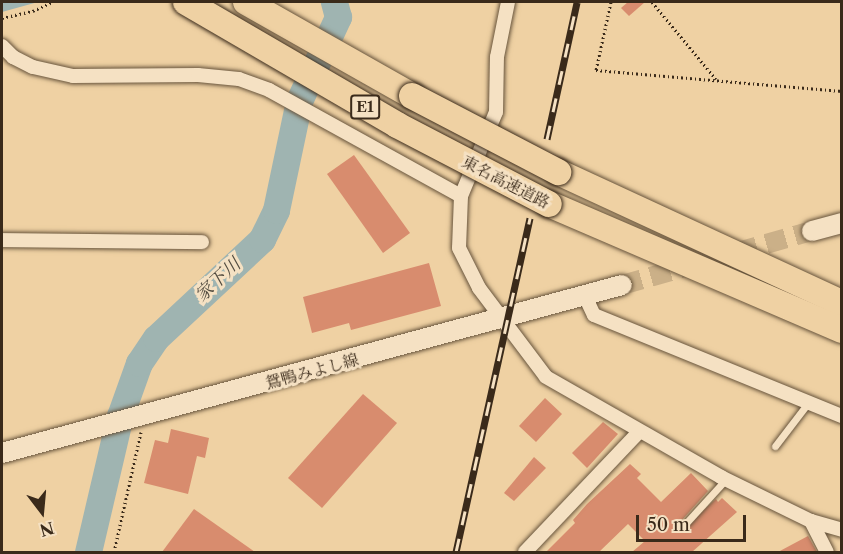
<!DOCTYPE html>
<meta charset="utf-8">
<style>
body{margin:0}
#map{position:relative;width:843px;height:554px;overflow:hidden;background:#efd1a3;font-family:"Libre Caslon Text","Noto Serif JP",serif}
div>[style]{position:absolute}
.water>*{inset:0;background:#9fb4b1}
.river>*{height:27px;margin:-13.5px;padding:0 13.5px;transform-origin:13.5px;border-radius:13.5px;background:#9fb4b1}
.building>*{inset:0;background:#d88c6e}
.secondary-tunnel>*{height:20px;margin-top:-10px;transform-origin:0;background:repeating-linear-gradient(90deg,#cbb088 0 20px,transparent 0 30px)}
.path>*{height:3px;margin-top:-1.5px;transform-origin:0;background:repeating-linear-gradient(90deg,#3a2a1a 0 1.5px,transparent 0 4.5px)}
.roads{filter:drop-shadow(0 0 2px #67543c) drop-shadow(0 0 2px #67543c)}
.lane>*{height:7px;margin:-3.5px;padding:0 3.5px;transform-origin:3.5px;border-radius:3.5px;background:#f5e1c3}
.street>*{height:14px;margin:-7px;padding:0 7px;transform-origin:7px;border-radius:7px;background:#f5e1c3}
.secondary>*{height:20px;margin:-10px;padding:0 10px;transform-origin:10px;border-radius:10px;background:#f5e1c3}
.highway>*{height:26px;margin:-13px;padding:0 13px;transform-origin:13px;border-radius:13px;background:#efd1a3}
.rail>*{height:7px;margin-top:-3.5px;transform-origin:0;background:repeating-linear-gradient(90deg,#f5e1c3 0 14px,#3a2a1a 0 28px);box-sizing:border-box;border-block:2px solid #3a2a1a}
.bridges{filter:drop-shadow(0 0 2px #3a2a1a) drop-shadow(0 0 2px #3a2a1a)}
.highway-bridge>*{height:26px;margin:-13px;padding:0 13px;transform-origin:13px;border-radius:13px;background:#efd1a3}
span{translate:-50% -50%;white-space:nowrap;text-align:center;line-height:1.15;-webkit-text-stroke:6px #f5e1c3;paint-order:stroke}
.shield-label span{padding:2px 4px;background:#f5e1c3;border:2px solid;border-radius:4px;-webkit-text-stroke-width:0}
.shield-label{font-size:15px;color:#3a2a1a;font-weight:700}
.street-label{font-size:16px;color:#3a2a1a}
.water-label{font-size:18px;color:#534c40;font-style:italic}
.frame{position:absolute;inset:0;border:3px solid #3a2a1a;pointer-events:none}
.north{position:absolute;left:12px;top:482px;width:60px;height:60px;-webkit-text-stroke:4px #f5e1c3;paint-order:stroke;rotate:164deg;font-size:16px;font-weight:700;line-height:24px;text-align:center;color:#3a2a1a}
.north::after{content:'';display:block;margin:auto;width:21px;height:27px;background:#3a2a1a;clip-path:polygon(50% 0,100% 100%,50% 72%,0 100%)}
.scale{position:absolute;left:636px;top:515px;width:110px;height:27px;box-sizing:border-box;border:3px solid #3a2a1a;border-top:0;padding-left:8px;font-size:18px;line-height:21px;white-space:nowrap;color:#3a2a1a;-webkit-text-stroke:4px #f5e1c3;paint-order:stroke}
</style>
<div id="map">
<div class="water">
<i style="clip-path:polygon(2px 2px,38px 2px,2px 12px)"></i>
</div>
<div class="river">
<i style="left:88px;top:552px;width:140px;rotate:-76.8deg"></i>
<i style="left:120px;top:416px;width:56px;rotate:-70.3deg"></i>
<i style="left:139px;top:363px;width:30px;rotate:-56deg"></i>
<i style="left:156px;top:338px;width:145px;rotate:-43deg"></i>
<i style="left:262px;top:239px;width:32px;rotate:-64deg"></i>
<i style="left:276px;top:210px;width:111px;rotate:-78.1deg"></i>
<i style="left:299px;top:101px;width:93px;rotate:-65.1deg"></i>
<i style="left:338px;top:17px;width:16px;rotate:-105deg"></i>
</div>
<div class="building">
<i style="clip-path:polygon(628px 2px,645px 2px,629px 16px,621px 8px)"></i>
<i style="clip-path:polygon(354px 155px,410px 233px,383px 253px,327px 174px)"></i>
<i style="clip-path:polygon(429px 263px,441px 306px,351px 330px,349px 323px,312px 333px,303px 297px)"></i>
<i style="clip-path:polygon(363px 394px,397px 423px,322px 508px,288px 478px)"></i>
<i style="clip-path:polygon(545px 398px,562px 414px,536px 442px,519px 426px)"></i>
<i style="clip-path:polygon(603px 422px,618px 434px,587px 468px,572px 453px)"></i>
<i style="clip-path:polygon(171px 429px,209px 438px,205px 458px,197px 456px,188px 494px,144px 483px,155px 440px,168px 443px)"></i>
<i style="clip-path:polygon(534px 457px,546px 468px,514px 501px,504px 493px)"></i>
<i style="clip-path:polygon(630px 464px,641px 474px,637px 478px,661px 502px,691px 473px,708px 491px,682px 520px,684px 528px,716px 499px,718px 502px,722px 498px,737px 512px,692px 552px,632px 552px,645px 541px,628px 524px,599px 552px,546px 552px,575px 523px,573px 520px,587px 504px)"></i>
<i style="clip-path:polygon(194px 509px,255px 552px,162px 552px)"></i>
<i style="clip-path:polygon(808px 536px,817px 552px,778px 552px)"></i>
</div>
<div class="secondary-tunnel">
<i style="left:622px;top:285px;width:198px;rotate:-15.9deg"></i>
</div>
<div class="path">
<i style="left:611px;top:2px;width:70px;rotate:102.4deg"></i>
<i style="left:596px;top:70px;width:247px;rotate:4.9deg"></i>
<i style="left:652px;top:2px;width:100px;rotate:50.3deg"></i>
<i style="left:2px;top:18px;width:32px;rotate:-13deg"></i>
<i style="left:33px;top:11px;width:21px;rotate:-25deg"></i>
<i style="left:114px;top:552px;width:123px;rotate:-77.3deg"></i>
</div>
<div class="roads">
<div class="lane">
<i style="left:775px;top:446px;width:54px;rotate:-52.5deg"></i>
<i style="left:686px;top:523px;width:59px;rotate:-47.7deg"></i>
</div>
<div class="street">
<i style="left:2px;top:46px;width:16px;rotate:45deg"></i>
<i style="left:13px;top:57px;width:22px;rotate:27deg"></i>
<i style="left:33px;top:67px;width:41px;rotate:12.7deg"></i>
<i style="left:73px;top:76px;width:125px;rotate:-0.5deg"></i>
<i style="left:198px;top:75px;width:41px;rotate:5.6deg"></i>
<i style="left:239px;top:79px;width:32px;rotate:20deg"></i>
<i style="left:269px;top:90px;width:219px;rotate:28.9deg"></i>
<i style="left:461px;top:196px;width:52px;rotate:92.2deg"></i>
<i style="left:459px;top:248px;width:45px;rotate:63.4deg"></i>
<i style="left:479px;top:288px;width:111px;rotate:53deg"></i>
<i style="left:546px;top:377px;width:202px;rotate:29.7deg"></i>
<i style="left:721px;top:477px;width:100px;rotate:26.1deg"></i>
<i style="left:811px;top:521px;width:32px;rotate:16deg"></i>
<i style="left:461px;top:196px;width:91px;rotate:-67.4deg"></i>
<i style="left:496px;top:112px;width:55px;rotate:-89deg"></i>
<i style="left:497px;top:57px;width:56px;rotate:-78.7deg"></i>
<i style="left:2px;top:240px;width:200px;rotate:0.6deg"></i>
<i style="left:585px;top:296px;width:21px;rotate:65deg"></i>
<i style="left:594px;top:315px;width:268px;rotate:22.2deg"></i>
<i style="left:811px;top:521px;width:35px;rotate:63deg"></i>
<i style="left:525px;top:552px;width:166px;rotate:-46.5deg"></i>
</div>
<div class="secondary">
<i style="left:812px;top:231px;width:31px;rotate:-15deg"></i>
<i style="left:2px;top:453px;width:642px;rotate:-15.16deg"></i>
</div>
<div class="highway">
<i style="left:246px;top:2px;width:191px;rotate:29.5deg"></i>
<i style="left:558px;top:172px;width:313px;rotate:24.8deg"></i>
<i style="left:549px;top:204px;width:319px;rotate:23.3deg"></i>
</div>
</div>
<div class="rail">
<i style="left:547px;top:139px;width:140px;rotate:-77.6deg"></i>
<i style="left:456px;top:552px;width:342px;rotate:-77.5deg"></i>
</div>
<div class="bridges">
<div class="highway-bridge">
<i style="left:186px;top:2px;width:244px;rotate:30.2deg"></i>
<i style="left:397px;top:125px;width:171px;rotate:27.5deg"></i>
<i style="left:412px;top:96px;width:165px;rotate:27.5deg"></i>
</div>
</div>
<div class="shield-label">
<span style="left:365px;top:107px">E1</span>
</div>
<div class="street-label">
<span style="left:506px;top:182px;rotate:27deg">東名高速道路</span>
<span style="left:312px;top:371px;rotate:-15deg">鴛鴨みよし線</span>
</div>
<div class="water-label">
<span style="left:218px;top:280px;rotate:-43deg">家下川</span>
</div>
<div class="frame"></div>
<div class="north">N</div>
<div class="scale">50 m</div>
</div>
